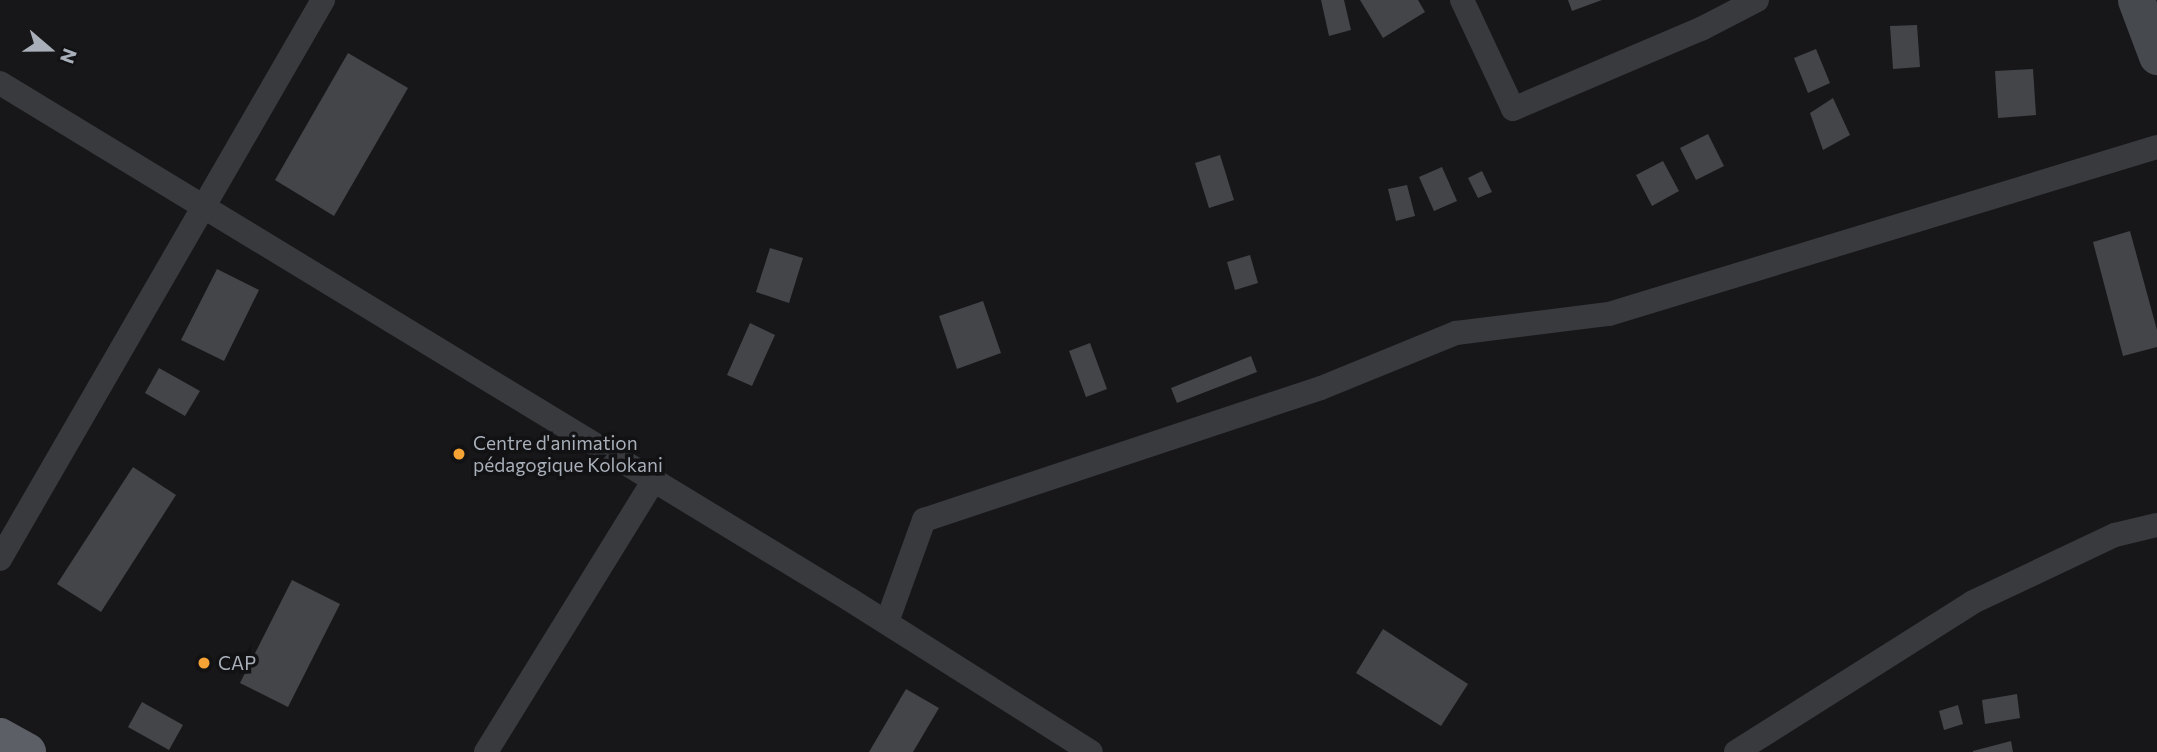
<!DOCTYPE html>
<meta charset="utf-8">
<style>
body{margin:0}
#map{position:relative;width:2157px;height:752px;overflow:hidden;background:#171719;font-family:Commissioner,sans-serif}
div>[style]{position:absolute}
.building>*{inset:0;background:#434549}
.minor>*{height:24px;margin:-12px;padding:0 12px;transform-origin:12px;border-radius:12px;background:#383a3e}
.secondary>*{height:37px;margin:-18.5px;padding:0 18.5px;transform-origin:18.5px;border-radius:18.5px;background:#46494e}
.trunk>*{height:38px;margin:-19px;padding:0 19px;transform-origin:19px;border-radius:19px;background:#5c6066}
.dots>*{width:19px;height:19px;translate:-50% -50%;box-sizing:border-box;border:4px solid #121214;border-radius:50%}
span{translate:-50% -50%;white-space:nowrap;text-align:center;line-height:1.15;-webkit-text-stroke:7px #121214;paint-order:stroke}
.poi-label{font-size:19px;color:#a9afb9}
.left{translate:0 -50%;text-align:left}
.north{position:absolute;left:14px;top:14px;width:70px;height:70px;-webkit-text-stroke:5px #121214;paint-order:stroke;rotate:110deg;font-size:19px;font-weight:700;line-height:28px;text-align:center;color:#a9afb9}
.north::after{content:'';display:block;margin:auto;width:24px;height:32px;background:#a9afb9;clip-path:polygon(50% 0,100% 100%,50% 72%,0 100%)}
</style>
<div id="map">
<div class="building">
<i style="clip-path:polygon(1321px 0,1344px 0,1351px 30px,1329px 36px)"></i>
<i style="clip-path:polygon(1360px 0,1418px 0,1425px 12px,1383px 38px)"></i>
<i style="clip-path:polygon(1568px 0,1602px 0,1572px 11px)"></i>
<i style="clip-path:polygon(1917px 25px,1920px 67px,1893px 69px,1890px 26px)"></i>
<i style="clip-path:polygon(1816px 49px,1830px 83px,1808px 93px,1794px 58px)"></i>
<i style="clip-path:polygon(348px 53px,408px 88px,334px 216px,275px 180px)"></i>
<i style="clip-path:polygon(2033px 69px,2036px 115px,1998px 118px,1995px 71px)"></i>
<i style="clip-path:polygon(1833px 98px,1850px 135px,1823px 150px,1810px 113px)"></i>
<i style="clip-path:polygon(1708px 134px,1724px 166px,1696px 180px,1680px 148px)"></i>
<i style="clip-path:polygon(1220px 155px,1234px 200px,1209px 208px,1195px 163px)"></i>
<i style="clip-path:polygon(1663px 161px,1679px 191px,1652px 206px,1636px 175px)"></i>
<i style="clip-path:polygon(1442px 167px,1457px 201px,1434px 211px,1419px 177px)"></i>
<i style="clip-path:polygon(1482px 171px,1492px 192px,1478px 198px,1468px 178px)"></i>
<i style="clip-path:polygon(1407px 185px,1415px 216px,1396px 221px,1388px 189px)"></i>
<i style="clip-path:polygon(2130px 231px,2157px 330px,2157px 347px,2123px 356px,2093px 242px)"></i>
<i style="clip-path:polygon(770px 248px,803px 258px,789px 303px,756px 292px)"></i>
<i style="clip-path:polygon(1250px 255px,1258px 283px,1235px 290px,1227px 262px)"></i>
<i style="clip-path:polygon(217px 269px,259px 290px,224px 361px,181px 340px)"></i>
<i style="clip-path:polygon(983px 301px,1001px 353px,957px 369px,939px 316px)"></i>
<i style="clip-path:polygon(750px 323px,775px 335px,752px 386px,727px 375px)"></i>
<i style="clip-path:polygon(1090px 343px,1107px 389px,1086px 397px,1069px 351px)"></i>
<i style="clip-path:polygon(1251px 356px,1257px 372px,1177px 403px,1171px 388px)"></i>
<i style="clip-path:polygon(159px 368px,200px 391px,185px 416px,145px 393px)"></i>
<i style="clip-path:polygon(133px 467px,176px 495px,101px 612px,57px 584px)"></i>
<i style="clip-path:polygon(292px 580px,340px 604px,288px 707px,240px 683px)"></i>
<i style="clip-path:polygon(1383px 629px,1468px 684px,1441px 726px,1356px 673px)"></i>
<i style="clip-path:polygon(906px 689px,939px 708px,913px 752px,869px 752px)"></i>
<i style="clip-path:polygon(2017px 694px,2020px 718px,1985px 724px,1982px 700px)"></i>
<i style="clip-path:polygon(142px 702px,183px 725px,169px 750px,128px 727px)"></i>
<i style="clip-path:polygon(1958px 705px,1963px 724px,1944px 730px,1939px 711px)"></i>
<i style="clip-path:polygon(2011px 741px,2013px 752px,1973px 752px,1973px 751px)"></i>
</div>
<div class="minor">
<i style="left:1462px;top:0;width:120px;rotate:64.9deg"></i>
<i style="left:1513px;top:109px;width:204px;rotate:-23.1deg"></i>
<i style="left:1701px;top:29px;width:63px;rotate:-27.4deg"></i>
<i style="left:0;top:83px;width:994px;rotate:31.29deg"></i>
<i style="left:849px;top:599px;width:286px;rotate:32.3deg"></i>
<i style="left:0;top:559px;width:646px;rotate:-59.98deg"></i>
<i style="left:887px;top:622px;width:109px;rotate:-70.1deg"></i>
<i style="left:924px;top:520px;width:418px;rotate:-18.4deg"></i>
<i style="left:1321px;top:388px;width:146px;rotate:-22.2deg"></i>
<i style="left:1456px;top:333px;width:154px;rotate:-7.1deg"></i>
<i style="left:1609px;top:314px;width:573px;rotate:-16.95deg"></i>
<i style="left:486px;top:752px;width:320px;rotate:-58.3deg"></i>
<i style="left:1736px;top:752px;width:280px;rotate:-32.3deg"></i>
<i style="left:1973px;top:602px;width:157px;rotate:-25.3deg"></i>
<i style="left:2115px;top:535px;width:43px;rotate:-13.4deg"></i>
</div>
<div class="secondary">
<i style="left:2136px;top:0;width:60px;rotate:69.4deg"></i>
</div>
<div class="trunk">
<i style="left:0;top:737px;width:31px;rotate:29deg"></i>
</div>
<div class="dots">
<i style="left:459px;top:454px;background:#f4a334"></i>
<i style="left:204px;top:663px;background:#f4a334"></i>
</div>
<div class="poi-label">
<span class="left" style="left:473px;top:454px">Centre d'animation<br>pédagogique Kolokani</span>
<span class="left" style="left:218px;top:663px">CAP</span>
</div>
<div class="north">N</div>
</div>
